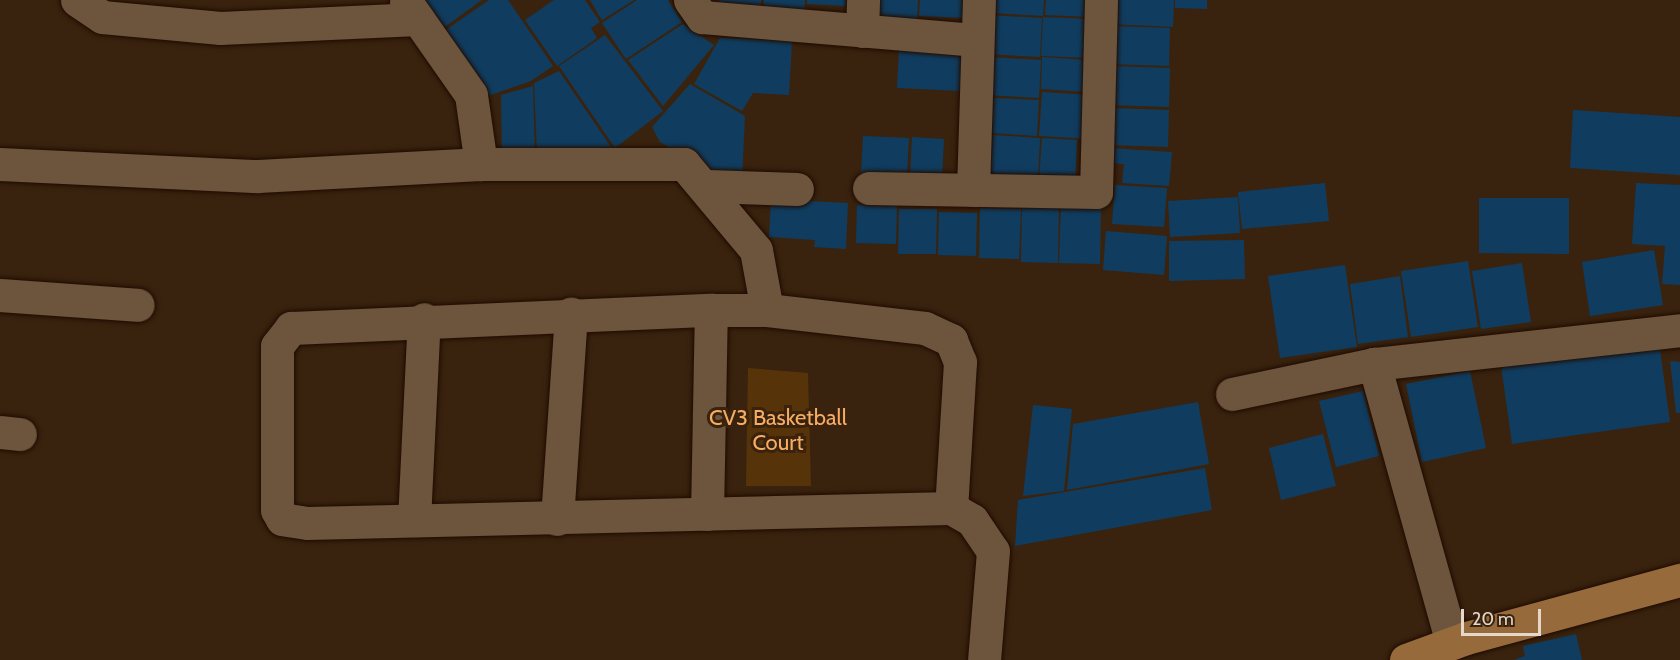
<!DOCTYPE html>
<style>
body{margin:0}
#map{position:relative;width:1680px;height:660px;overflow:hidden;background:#39230e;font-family:Cabin,sans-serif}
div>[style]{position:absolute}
.green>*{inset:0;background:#57330a}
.building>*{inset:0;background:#103d5f}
.roads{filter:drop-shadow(0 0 2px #1f0b00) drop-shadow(0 0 2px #1f0b00)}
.minor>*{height:33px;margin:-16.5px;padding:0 16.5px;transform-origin:16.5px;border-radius:16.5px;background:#6c543d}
.major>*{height:33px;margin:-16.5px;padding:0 16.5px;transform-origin:16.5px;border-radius:16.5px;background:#976a3c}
span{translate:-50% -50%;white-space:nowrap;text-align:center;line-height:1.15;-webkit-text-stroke:6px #39230e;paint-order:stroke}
.park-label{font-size:22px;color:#f7ac63}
.scale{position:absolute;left:1461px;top:609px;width:80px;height:27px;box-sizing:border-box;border:3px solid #e6d7cb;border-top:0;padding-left:8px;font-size:18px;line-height:21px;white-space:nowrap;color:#e6d7cb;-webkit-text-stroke:4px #39230e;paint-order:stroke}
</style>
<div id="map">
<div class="green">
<i style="clip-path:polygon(748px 368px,808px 373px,811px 486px,746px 486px)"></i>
</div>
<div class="building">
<i style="clip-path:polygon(418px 0,482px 0,439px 31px)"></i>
<i style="clip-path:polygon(489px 0,508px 0,553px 66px,531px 81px,485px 97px,440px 34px)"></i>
<i style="clip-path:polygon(554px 0,585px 0,600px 22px,591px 28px,597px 38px,557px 66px,525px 20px)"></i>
<i style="clip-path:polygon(590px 0,634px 0,602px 20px)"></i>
<i style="clip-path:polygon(637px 0,668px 0,682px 22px,626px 59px,602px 23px)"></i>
<i style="clip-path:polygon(719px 0,761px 0,760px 16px,718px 13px)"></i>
<i style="clip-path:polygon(764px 0,805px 0,804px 18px,763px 14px)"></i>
<i style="clip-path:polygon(807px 0,846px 0,846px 6px,807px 4px)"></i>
<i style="clip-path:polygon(870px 0,918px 0,917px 21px,870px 18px)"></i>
<i style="clip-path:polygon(920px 0,968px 0,967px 18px,919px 16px)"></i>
<i style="clip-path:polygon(991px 0,1044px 0,1043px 16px,990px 13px)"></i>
<i style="clip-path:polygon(1046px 0,1091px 0,1090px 17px,1045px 15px)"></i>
<i style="clip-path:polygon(1111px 0,1174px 0,1173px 27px,1110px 24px)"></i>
<i style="clip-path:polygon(1175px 0,1207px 0,1207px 9px,1175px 8px)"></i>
<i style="clip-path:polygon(989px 15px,1042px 18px,1040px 57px,987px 54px)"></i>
<i style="clip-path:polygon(1043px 17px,1092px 19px,1090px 58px,1041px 56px)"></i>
<i style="clip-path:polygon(683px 24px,714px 45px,663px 106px,628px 60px)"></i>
<i style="clip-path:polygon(1110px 26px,1170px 28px,1169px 66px,1109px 64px)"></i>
<i style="clip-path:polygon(605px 35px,663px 111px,615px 148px,559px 66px)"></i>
<i style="clip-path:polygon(720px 38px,792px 41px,789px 95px,753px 93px,742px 111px,694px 84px)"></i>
<i style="clip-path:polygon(899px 49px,963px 52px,962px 91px,897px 88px)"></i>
<i style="clip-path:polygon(989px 57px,1041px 60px,1039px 98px,987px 95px)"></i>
<i style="clip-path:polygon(1042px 57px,1089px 60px,1087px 92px,1041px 89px)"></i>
<i style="clip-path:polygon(1111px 66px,1170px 68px,1169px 107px,1109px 105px)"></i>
<i style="clip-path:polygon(559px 71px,611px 147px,537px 153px,534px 83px)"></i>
<i style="clip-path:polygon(690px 84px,745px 116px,742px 179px,710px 172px,660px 142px,652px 127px)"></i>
<i style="clip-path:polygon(533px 86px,535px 155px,502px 155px,501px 95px)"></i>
<i style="clip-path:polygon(1042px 92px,1093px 95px,1090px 139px,1039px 136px)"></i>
<i style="clip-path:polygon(994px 98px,1039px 100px,1037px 136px,992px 133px)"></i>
<i style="clip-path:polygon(1111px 108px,1169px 110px,1168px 147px,1110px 145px)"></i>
<i style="clip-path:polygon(1573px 110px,1680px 117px,1680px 175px,1570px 168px)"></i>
<i style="clip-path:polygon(993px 135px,1040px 138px,1038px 181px,990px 179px)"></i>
<i style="clip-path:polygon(863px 136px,909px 138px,907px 177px,861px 175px)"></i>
<i style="clip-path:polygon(912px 137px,944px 139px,942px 179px,910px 177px)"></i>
<i style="clip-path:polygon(1042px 138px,1077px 140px,1075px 183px,1039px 181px)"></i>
<i style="clip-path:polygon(1110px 148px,1172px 152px,1169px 186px,1122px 183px,1124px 164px,1109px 163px)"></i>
<i style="clip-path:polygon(1325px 183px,1329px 221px,1242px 229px,1238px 192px)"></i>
<i style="clip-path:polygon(1636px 183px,1680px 185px,1680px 285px,1662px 284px,1665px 246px,1632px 244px)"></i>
<i style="clip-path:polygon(1115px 185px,1167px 188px,1164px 227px,1112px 224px)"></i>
<i style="clip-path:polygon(1238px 197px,1240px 233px,1170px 237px,1168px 201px)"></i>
<i style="clip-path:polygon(1479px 198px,1569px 198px,1569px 254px,1479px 253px)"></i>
<i style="clip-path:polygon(771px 199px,848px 203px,846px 249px,814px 247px,815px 240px,769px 237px)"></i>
<i style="clip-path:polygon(1022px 203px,1059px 204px,1058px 263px,1021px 262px)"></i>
<i style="clip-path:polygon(857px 205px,897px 206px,896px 244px,856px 243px)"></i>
<i style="clip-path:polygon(1061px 205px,1101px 206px,1100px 264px,1059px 263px)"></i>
<i style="clip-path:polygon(980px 208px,1021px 209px,1019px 259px,979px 258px)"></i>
<i style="clip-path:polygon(899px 209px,937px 209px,936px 254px,898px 254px)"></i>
<i style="clip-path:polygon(939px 212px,977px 213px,976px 256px,938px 255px)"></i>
<i style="clip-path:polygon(1106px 231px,1167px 236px,1164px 275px,1103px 270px)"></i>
<i style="clip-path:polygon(1244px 240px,1245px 279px,1169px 281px,1169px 241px)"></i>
<i style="clip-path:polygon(1654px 250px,1663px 305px,1590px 316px,1582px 262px)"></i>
<i style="clip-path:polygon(1468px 261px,1478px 327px,1411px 337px,1401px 271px)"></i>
<i style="clip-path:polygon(1522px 263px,1531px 322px,1481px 329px,1472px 271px)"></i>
<i style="clip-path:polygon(1345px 265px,1357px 347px,1280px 358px,1268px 276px)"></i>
<i style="clip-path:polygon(1400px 276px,1408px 337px,1358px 344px,1350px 284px)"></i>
<i style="clip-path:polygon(1659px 343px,1670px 422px,1512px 444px,1501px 365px)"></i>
<i style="clip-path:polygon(1670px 361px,1680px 362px,1680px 413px,1676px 413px)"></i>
<i style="clip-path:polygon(1470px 371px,1486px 448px,1422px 462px,1406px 384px)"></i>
<i style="clip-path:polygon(1363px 391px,1379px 456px,1336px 467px,1319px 401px)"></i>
<i style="clip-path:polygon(1198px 402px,1209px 464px,1067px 490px,1073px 424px)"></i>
<i style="clip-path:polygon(1033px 405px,1072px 409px,1064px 491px,1023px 496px)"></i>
<i style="clip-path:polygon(1323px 434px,1336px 486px,1281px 500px,1269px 448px)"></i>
<i style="clip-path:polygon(1205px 468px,1212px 510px,1015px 546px,1018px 500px)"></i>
<i style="clip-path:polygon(1576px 634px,1582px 660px,1513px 660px,1525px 656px,1523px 646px)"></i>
</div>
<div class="roads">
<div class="minor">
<i style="left:77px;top:0;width:30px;rotate:34deg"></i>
<i style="left:102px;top:17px;width:119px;rotate:5.3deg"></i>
<i style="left:220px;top:28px;width:198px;rotate:-2.6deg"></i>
<i style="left:690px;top:0;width:21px;rotate:55deg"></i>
<i style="left:702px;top:17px;width:276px;rotate:4.8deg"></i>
<i style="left:406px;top:2px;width:113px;rotate:55deg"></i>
<i style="left:471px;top:95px;width:70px;rotate:81.8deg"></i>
<i style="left:862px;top:31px;width:31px;rotate:-88deg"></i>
<i style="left:0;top:164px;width:258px;rotate:2.7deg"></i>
<i style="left:258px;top:176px;width:223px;rotate:-3.1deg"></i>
<i style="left:481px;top:164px;width:203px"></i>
<i style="left:684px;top:164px;width:112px;rotate:50.1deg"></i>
<i style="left:756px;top:250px;width:61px;rotate:79.6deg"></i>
<i style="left:707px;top:186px;width:90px;rotate:1.9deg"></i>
<i style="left:869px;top:188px;width:227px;rotate:1deg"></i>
<i style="left:1096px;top:192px;width:192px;rotate:-88.5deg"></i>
<i style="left:973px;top:190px;width:190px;rotate:-88.2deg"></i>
<i style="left:0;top:295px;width:138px;rotate:4.1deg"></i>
<i style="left:711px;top:310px;width:56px"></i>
<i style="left:767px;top:310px;width:159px;rotate:6.5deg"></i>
<i style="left:925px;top:328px;width:29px;rotate:25deg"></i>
<i style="left:951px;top:340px;width:24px;rotate:68deg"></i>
<i style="left:960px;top:362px;width:146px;rotate:93.5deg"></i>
<i style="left:951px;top:508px;width:644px;rotate:178.67deg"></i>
<i style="left:307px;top:523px;width:25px;rotate:-171deg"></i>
<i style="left:282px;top:519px;width:10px;rotate:-119deg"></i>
<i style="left:277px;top:510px;width:164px;rotate:-90deg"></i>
<i style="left:277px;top:346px;width:23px;rotate:-52deg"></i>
<i style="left:291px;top:328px;width:420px;rotate:-2.5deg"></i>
<i style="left:1232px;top:394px;width:145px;rotate:-11.9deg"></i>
<i style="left:0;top:432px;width:20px;rotate:6deg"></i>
<i style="left:951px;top:508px;width:24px;rotate:30deg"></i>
<i style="left:972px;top:520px;width:37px;rotate:56deg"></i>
<i style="left:993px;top:551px;width:109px;rotate:94.7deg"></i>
<i style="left:707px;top:514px;width:204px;rotate:-88.9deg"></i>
<i style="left:557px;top:519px;width:206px;rotate:-86.1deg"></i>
<i style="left:414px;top:520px;width:201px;rotate:-87.2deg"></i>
<i style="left:1452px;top:643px;width:290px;rotate:-105.6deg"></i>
<i style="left:1374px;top:364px;width:308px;rotate:-6.3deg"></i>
</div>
<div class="major">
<i style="left:1406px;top:660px;width:64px;rotate:-20.1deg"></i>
<i style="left:1466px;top:638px;width:222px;rotate:-15.2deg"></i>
</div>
</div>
<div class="park-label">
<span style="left:778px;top:430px">CV3 Basketball<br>Court</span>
</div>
<div class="scale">20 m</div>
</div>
